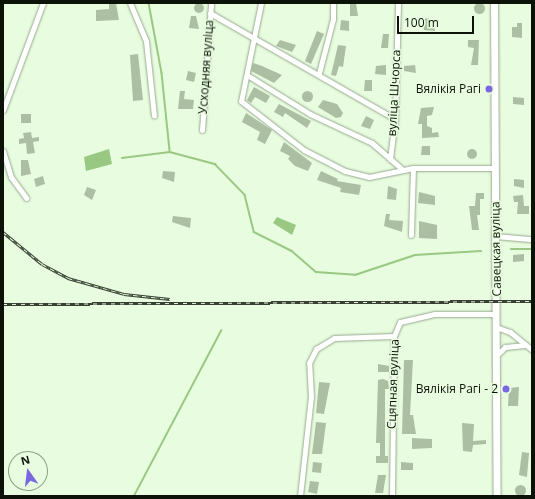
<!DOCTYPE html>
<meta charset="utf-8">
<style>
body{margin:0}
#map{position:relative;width:535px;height:499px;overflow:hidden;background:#e8fddf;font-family:"Open Sans",sans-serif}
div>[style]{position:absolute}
.water>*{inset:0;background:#99c882}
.stream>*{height:1.5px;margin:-0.75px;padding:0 0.75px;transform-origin:0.75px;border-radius:0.75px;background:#99c882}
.building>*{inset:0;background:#acbfa3}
.round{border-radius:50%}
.roads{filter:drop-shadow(0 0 1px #96a98e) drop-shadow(0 0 1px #96a98e)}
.street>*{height:5px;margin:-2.5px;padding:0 2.5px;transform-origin:2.5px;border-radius:2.5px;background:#fff}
.secondary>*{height:7px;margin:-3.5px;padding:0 3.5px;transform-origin:3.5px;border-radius:3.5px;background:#fff}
.rail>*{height:3px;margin-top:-1.5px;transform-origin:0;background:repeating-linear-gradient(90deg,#e8fddf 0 4.5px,#374032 0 9px);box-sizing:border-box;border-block:1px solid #374032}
.dots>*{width:11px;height:11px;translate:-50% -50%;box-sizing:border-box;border:2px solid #e8fddf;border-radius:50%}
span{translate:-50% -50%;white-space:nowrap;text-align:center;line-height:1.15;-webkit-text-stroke:3px #e8fddf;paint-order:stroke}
.street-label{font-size:12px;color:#0c1208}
.poi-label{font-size:12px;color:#0c1208}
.right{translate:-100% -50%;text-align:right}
.frame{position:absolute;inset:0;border:4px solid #0c1208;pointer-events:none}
.north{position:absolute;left:8px;top:451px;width:40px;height:40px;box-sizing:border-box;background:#e8fddf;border:1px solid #909f89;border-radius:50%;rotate:346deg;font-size:11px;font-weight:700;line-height:16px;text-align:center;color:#0c1208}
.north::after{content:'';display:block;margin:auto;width:14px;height:18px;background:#7967e2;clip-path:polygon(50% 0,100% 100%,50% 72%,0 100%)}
.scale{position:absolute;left:397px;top:16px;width:77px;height:18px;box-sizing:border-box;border:2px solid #0c1208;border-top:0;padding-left:5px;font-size:12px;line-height:14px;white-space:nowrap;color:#0c1208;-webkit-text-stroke:3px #e8fddf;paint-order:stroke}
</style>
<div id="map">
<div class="water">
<i style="clip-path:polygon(109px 149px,112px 164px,86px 171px,84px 157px)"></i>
<i style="clip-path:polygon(277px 217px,296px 225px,292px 235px,273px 223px)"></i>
</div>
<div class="stream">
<i style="left:149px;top:3px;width:71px;rotate:79.5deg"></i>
<i style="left:162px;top:73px;width:78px;rotate:84.1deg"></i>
<i style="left:122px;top:158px;width:48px;rotate:-7.1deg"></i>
<i style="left:170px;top:152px;width:47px;rotate:14.9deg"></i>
<i style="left:215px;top:164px;width:43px;rotate:45.9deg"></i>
<i style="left:245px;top:195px;width:38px;rotate:76deg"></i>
<i style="left:254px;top:232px;width:42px;rotate:26.6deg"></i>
<i style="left:292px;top:251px;width:32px;rotate:41deg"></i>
<i style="left:316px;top:272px;width:39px;rotate:4deg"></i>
<i style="left:355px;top:275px;width:63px;rotate:-18.4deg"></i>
<i style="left:415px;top:255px;width:66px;rotate:-3.5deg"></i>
<i style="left:511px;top:249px;width:21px"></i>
<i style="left:134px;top:496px;width:187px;rotate:-62.2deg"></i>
</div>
<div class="building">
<i class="round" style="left:473.5px;top:2.5px;width:11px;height:11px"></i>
<i style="clip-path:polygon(109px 3px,116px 3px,119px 20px,96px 21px,96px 10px,109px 9px)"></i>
<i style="clip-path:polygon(350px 3px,356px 3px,358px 16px,350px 16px)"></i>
<i class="round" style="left:194px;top:3px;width:10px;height:10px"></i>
<i style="clip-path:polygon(191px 16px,196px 16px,199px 29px,189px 28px)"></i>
<i style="clip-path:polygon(429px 18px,429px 23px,434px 22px,435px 31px,424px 30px,423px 19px)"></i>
<i style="clip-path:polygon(341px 20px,349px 21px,349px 31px,340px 30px)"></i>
<i style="clip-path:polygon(517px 23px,522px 23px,522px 38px,512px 37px,512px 27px,517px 27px)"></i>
<i style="clip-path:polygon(317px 31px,324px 34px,311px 64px,305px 61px)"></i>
<i style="clip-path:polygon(383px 34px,389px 34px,388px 48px,381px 48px)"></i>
<i style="clip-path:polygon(280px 40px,296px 45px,292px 52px,276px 46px)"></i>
<i style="clip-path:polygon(468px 40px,479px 40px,478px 65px,471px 65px,474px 48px,468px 47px)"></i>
<i style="clip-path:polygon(338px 45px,346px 46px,343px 67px,339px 66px,336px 76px,331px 75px)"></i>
<i style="clip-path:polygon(138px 54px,143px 100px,133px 101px,130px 55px)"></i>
<i style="clip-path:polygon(253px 63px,262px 66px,282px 75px,274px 83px,251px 71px)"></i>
<i style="clip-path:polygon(386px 65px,386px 75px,375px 74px,376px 66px)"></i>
<i style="clip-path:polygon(415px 65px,416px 73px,404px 71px,404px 66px)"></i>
<i style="clip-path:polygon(188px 71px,196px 73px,194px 82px,186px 80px)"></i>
<i style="clip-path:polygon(365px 80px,372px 80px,372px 91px,364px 91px)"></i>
<i style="clip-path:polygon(254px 87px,270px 96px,266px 103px,255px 97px,251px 103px,247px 100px)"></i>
<i class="round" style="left:301.5px;top:90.5px;width:11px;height:11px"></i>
<i style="clip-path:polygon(180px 91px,185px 91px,184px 99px,194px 100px,193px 109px,178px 109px)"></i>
<i style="clip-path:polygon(513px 97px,524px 98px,524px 105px,513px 104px)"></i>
<i style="clip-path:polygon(323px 100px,337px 104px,343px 113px,341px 117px,336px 118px,318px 107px)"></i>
<i style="clip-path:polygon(279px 104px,311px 121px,307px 128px,285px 113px,283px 117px,274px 112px)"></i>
<i style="clip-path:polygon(434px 107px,432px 115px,427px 116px,427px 126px,432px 128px,432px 133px,438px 132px,439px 137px,422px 138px,422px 124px,418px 124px,421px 108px)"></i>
<i style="clip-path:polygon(246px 113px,272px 130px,265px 144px,257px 140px,260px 132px,242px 122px)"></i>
<i style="clip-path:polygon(21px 114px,31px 114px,31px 123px,21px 123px)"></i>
<i style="clip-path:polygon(366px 116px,374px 120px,370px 129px,361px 126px)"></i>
<i style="clip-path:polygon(31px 132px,32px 138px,39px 137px,39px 141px,33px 142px,35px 153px,27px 154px,26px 143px,19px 144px,19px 139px,24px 138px,23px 133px)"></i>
<i style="clip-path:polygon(284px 142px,312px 163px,308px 171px,295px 166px,288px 159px,290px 156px,280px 151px)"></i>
<i style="clip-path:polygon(422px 146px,430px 146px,430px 155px,421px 155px)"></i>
<i class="round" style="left:467px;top:149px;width:10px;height:10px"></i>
<i style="clip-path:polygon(21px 160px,28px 160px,31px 174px,21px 176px)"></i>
<i style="clip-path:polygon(163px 171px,175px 172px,174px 182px,162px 178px)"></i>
<i style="clip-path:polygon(321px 171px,338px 179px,337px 181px,361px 185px,359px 195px,340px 192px,341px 188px,317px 180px)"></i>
<i style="clip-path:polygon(43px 176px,45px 184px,36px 187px,34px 179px)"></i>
<i style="clip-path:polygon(514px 179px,524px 180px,524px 188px,514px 186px)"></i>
<i style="clip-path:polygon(388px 186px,397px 189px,396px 200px,387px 199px)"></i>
<i style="clip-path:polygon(87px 187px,96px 190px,92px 200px,84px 195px)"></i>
<i style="clip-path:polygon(419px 192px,435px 196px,435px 205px,418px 203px)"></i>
<i style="clip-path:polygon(476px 193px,484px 193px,484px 199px,480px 199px,480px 215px,477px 215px,479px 230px,472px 230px,469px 206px,475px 206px)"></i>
<i style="clip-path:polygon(523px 195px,524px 206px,529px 206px,529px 214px,517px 214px,518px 202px,514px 202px,513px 196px)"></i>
<i style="clip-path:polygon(386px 214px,390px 214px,389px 220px,403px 221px,402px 232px,384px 226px)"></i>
<i style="clip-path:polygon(173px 216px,191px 218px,190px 228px,172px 222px)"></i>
<i style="clip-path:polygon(419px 221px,437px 225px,437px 239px,419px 238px)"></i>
<i style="clip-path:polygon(524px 254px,524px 261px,513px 262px,513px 255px)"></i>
<i style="clip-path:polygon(404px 360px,413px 360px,410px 415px,413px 415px,416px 434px,402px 434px)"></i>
<i style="clip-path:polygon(378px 364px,389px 366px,389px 372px,378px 372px)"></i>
<i style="clip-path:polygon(383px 379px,388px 381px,389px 389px,385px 389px,385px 456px,388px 456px,388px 463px,376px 463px,376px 456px,380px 456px,380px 443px,376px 443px,378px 380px)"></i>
<i style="clip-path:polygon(319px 382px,330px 383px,324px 414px,316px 413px)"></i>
<i style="clip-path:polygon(519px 387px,518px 406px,508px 406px,509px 388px)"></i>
<i style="clip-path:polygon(316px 422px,326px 423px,322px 454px,312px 454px)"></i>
<i style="clip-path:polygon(462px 423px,474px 424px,473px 441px,486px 440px,486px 444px,473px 445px,472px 452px,463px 451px)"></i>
<i style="clip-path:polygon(412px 438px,432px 439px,432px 448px,412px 449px)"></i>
<i style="clip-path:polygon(522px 452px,529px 453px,527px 477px,519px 475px)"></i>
<i style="clip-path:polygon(313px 462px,322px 463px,321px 473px,312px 472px)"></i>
<i style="clip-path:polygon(401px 462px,413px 463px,413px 470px,401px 470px)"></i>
<i style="clip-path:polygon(378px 475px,386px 475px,383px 493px,375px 493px)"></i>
<i style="clip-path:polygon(310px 481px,319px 482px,317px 494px,308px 492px)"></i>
<i class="round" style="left:514.5px;top:484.5px;width:11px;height:11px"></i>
</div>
<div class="roads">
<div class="street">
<i style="left:130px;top:3px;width:41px;rotate:67.2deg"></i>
<i style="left:146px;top:41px;width:75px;rotate:83.9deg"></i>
<i style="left:261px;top:3px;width:100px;rotate:101.5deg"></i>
<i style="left:241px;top:101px;width:80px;rotate:37.9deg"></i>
<i style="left:304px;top:150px;width:46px;rotate:27.1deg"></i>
<i style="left:345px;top:171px;width:25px;rotate:14deg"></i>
<i style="left:369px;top:177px;width:45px;rotate:-11.6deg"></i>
<i style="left:413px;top:168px;width:82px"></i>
<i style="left:210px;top:13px;width:213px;rotate:29.8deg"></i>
<i style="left:319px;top:73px;width:56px;rotate:-75.5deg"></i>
<i style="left:333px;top:19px;width:16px;rotate:-90deg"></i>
<i style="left:247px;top:75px;width:74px;rotate:31.8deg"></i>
<i style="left:310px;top:114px;width:68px;rotate:25.1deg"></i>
<i style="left:372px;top:143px;width:41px;rotate:41.1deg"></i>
<i style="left:3px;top:110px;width:114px;rotate:-69.5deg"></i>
<i style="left:202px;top:130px;width:127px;rotate:-85.9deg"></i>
<i style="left:3px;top:151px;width:27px;rotate:73deg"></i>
<i style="left:11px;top:177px;width:26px;rotate:54deg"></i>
<i style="left:390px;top:159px;width:40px;rotate:-82.9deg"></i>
<i style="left:395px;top:119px;width:116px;rotate:-88.5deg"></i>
<i style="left:411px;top:235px;width:67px;rotate:-88.3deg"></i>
<i style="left:495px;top:236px;width:37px;rotate:5deg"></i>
<i style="left:496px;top:327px;width:15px;rotate:20deg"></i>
<i style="left:510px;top:332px;width:28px;rotate:39deg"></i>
<i style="left:496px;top:356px;width:13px;rotate:-45deg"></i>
<i style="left:505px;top:347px;width:20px;rotate:-6deg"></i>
<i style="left:300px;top:496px;width:100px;rotate:-83.7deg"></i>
<i style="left:311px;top:397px;width:34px;rotate:-93deg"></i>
<i style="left:309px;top:363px;width:16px;rotate:-63deg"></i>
<i style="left:316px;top:349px;width:21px;rotate:-31deg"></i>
<i style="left:334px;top:338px;width:60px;rotate:-1.9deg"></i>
<i style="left:392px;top:496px;width:160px;rotate:-89.3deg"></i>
<i style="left:394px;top:336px;width:15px;rotate:-67deg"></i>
<i style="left:400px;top:322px;width:35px;rotate:-13deg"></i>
<i style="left:434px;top:314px;width:62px"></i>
</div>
<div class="secondary">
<i style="left:494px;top:3px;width:493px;rotate:89.7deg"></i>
</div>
</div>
<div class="rail">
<i style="left:3px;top:232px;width:50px;rotate:39.4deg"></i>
<i style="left:42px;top:264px;width:30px;rotate:28deg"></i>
<i style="left:68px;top:278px;width:58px;rotate:15.9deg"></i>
<i style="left:124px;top:294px;width:46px;rotate:6.2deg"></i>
<i style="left:3px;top:304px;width:529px;rotate:-0.32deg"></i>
</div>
<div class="dots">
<i style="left:489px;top:89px;background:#7967e2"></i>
<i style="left:506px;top:389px;background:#7967e2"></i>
</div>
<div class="street-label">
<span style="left:206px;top:67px;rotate:-86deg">Усходняя вуліца</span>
<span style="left:394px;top:93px;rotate:-87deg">вуліца Шчорса</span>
<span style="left:496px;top:249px;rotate:-91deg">Савецкая вуліца</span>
<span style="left:393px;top:384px;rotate:-88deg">Сцяпная вуліца</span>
</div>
<div class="poi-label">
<span class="right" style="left:481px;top:89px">Вялікія Рагі</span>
<span class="right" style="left:498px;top:389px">Вялікія Рагі - 2</span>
</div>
<div class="frame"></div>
<div class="north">N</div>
<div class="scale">100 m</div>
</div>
